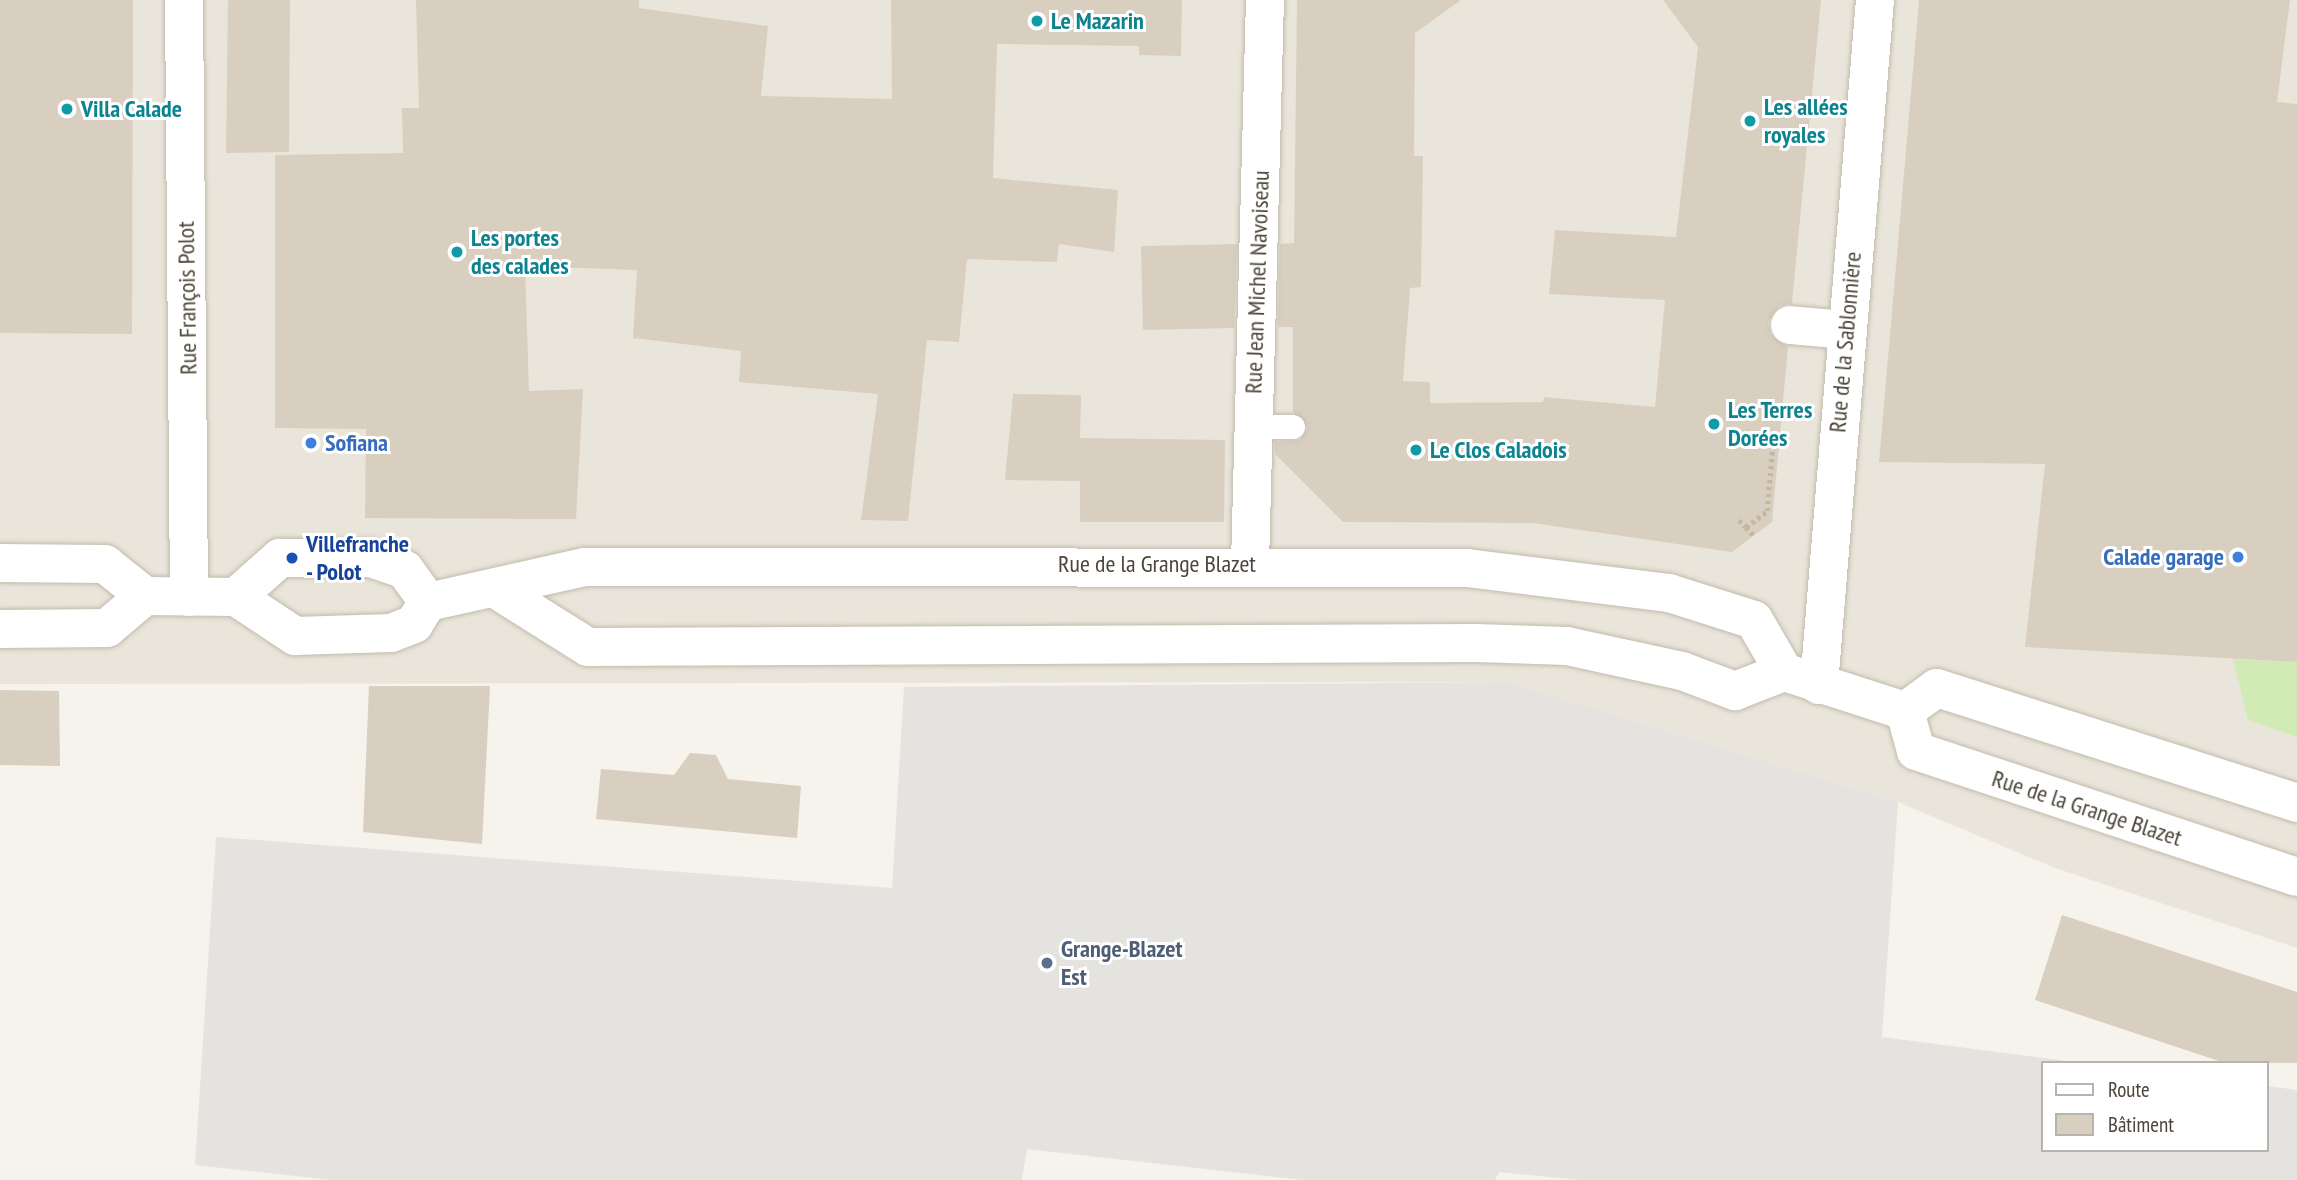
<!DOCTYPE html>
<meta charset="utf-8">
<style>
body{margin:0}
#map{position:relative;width:2297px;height:1180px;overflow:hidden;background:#f6f3ec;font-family:"PT Sans Narrow",sans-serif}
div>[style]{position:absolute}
.residential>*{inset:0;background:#eae5da}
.green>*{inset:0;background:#d2eab5}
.parking>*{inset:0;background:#e5e3e0}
.building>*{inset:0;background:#d8cfc1}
.path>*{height:4.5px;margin-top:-2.25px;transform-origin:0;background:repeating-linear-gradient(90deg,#c4b79f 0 3.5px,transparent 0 7px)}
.roads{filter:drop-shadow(0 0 2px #c2bbae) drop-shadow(0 0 2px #c2bbae)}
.lane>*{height:24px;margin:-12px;padding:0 12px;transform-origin:12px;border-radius:12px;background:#fff}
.street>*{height:38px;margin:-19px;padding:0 19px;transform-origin:19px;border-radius:19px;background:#fff}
.dots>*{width:19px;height:19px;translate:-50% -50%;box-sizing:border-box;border:4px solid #fff;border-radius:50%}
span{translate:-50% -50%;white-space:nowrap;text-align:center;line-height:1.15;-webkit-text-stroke:6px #fff;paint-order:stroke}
.culture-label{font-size:24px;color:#0d838f;font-weight:700}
.left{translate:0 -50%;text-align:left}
.street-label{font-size:24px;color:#4b4439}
.shop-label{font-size:24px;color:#366cbe;font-weight:700}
.right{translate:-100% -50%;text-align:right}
.transit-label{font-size:24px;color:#164399;font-weight:700}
.service-label{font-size:24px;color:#4e5e75;font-weight:700}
.legend{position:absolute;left:2041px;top:1061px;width:228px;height:91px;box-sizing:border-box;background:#fff;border:2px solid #b7b4b0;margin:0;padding:9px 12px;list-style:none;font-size:21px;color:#4b4439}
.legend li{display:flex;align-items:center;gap:14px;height:35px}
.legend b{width:35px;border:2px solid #b7b4b0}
</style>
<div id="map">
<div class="residential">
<i style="clip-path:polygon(0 0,2297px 0,2297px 948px,2055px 868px,1898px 802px,1509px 682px,0 684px)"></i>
</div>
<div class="green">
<i style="clip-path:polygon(2233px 659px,2297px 662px,2297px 737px,2248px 720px)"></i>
</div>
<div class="parking">
<i style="clip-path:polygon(1509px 682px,1898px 802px,1882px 1037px,2083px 1063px,2043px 1063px,2043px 1150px,2267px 1150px,2267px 1086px,2297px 1090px,2297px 1180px,1581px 1180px,1499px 1172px,1495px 1180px,1304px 1180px,1027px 1149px,1022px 1180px,332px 1180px,195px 1165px,216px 837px,892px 888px,904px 687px)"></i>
</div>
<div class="building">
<i style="clip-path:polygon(0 0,133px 0,132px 334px,0 333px)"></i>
<i style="clip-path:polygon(228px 0,290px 0,289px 152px,226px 153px)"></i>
<i style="clip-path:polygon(416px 0,639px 0,639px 8px,768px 26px,761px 96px,892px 99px,891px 0,1182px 0,1181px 56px,1139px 55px,1139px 46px,997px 44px,993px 178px,1118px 190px,1114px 252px,1059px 244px,1057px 262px,967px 259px,959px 342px,927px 340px,908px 521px,861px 520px,878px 394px,739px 382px,741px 351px,633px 338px,637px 270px,525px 266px,529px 391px,583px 389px,576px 519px,365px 518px,366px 429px,275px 428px,275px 155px,403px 153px,402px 108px,419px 108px)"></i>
<i style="clip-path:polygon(1297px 0,1461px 0,1415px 33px,1414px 156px,1423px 156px,1421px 287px,1410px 288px,1403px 381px,1430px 382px,1430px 403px,1543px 402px,1544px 397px,1655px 407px,1665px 300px,1549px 294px,1555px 230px,1676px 237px,1698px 47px,1663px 0,1821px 0,1792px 303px,1780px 306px,1768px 322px,1771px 335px,1788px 347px,1772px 522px,1732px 552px,1533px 523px,1343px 522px,1275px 454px,1275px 442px,1300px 440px,1308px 428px,1293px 412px,1293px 327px,1278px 327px,1280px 244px,1294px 243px)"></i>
<i style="clip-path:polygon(1919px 0,2290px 0,2277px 102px,2297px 104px,2297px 662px,2025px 647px,2045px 464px,1879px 462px)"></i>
<i style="clip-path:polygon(1237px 244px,1234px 328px,1143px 330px,1141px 246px)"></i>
<i style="clip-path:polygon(1013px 394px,1081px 395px,1080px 438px,1225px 440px,1224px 522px,1080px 522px,1080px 481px,1005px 480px)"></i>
<i style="clip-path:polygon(369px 686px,490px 686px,482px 844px,363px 832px)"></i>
<i style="clip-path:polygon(0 690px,59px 691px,60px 766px,0 765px)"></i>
<i style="clip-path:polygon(690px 753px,716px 755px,728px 779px,801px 786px,797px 838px,596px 819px,601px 769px,674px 775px)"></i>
<i style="clip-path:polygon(2062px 915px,2297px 992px,2297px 1063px,2225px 1063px,2035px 1000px)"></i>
</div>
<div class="path">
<i style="left:1739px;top:520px;width:10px;rotate:45deg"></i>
<i style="left:1746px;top:527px;width:26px;rotate:-37deg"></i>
<i style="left:1767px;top:511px;width:71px;rotate:-85.2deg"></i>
<i style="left:1773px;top:440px;width:6px;rotate:18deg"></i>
<i style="left:1746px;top:527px;width:12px;rotate:48deg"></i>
</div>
<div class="roads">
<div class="lane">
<i style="left:1253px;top:427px;width:40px"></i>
</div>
<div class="street">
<i style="left:184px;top:0;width:597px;rotate:89.52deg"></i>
<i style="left:1790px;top:325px;width:56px;rotate:5.1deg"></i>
<i style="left:0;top:563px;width:105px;rotate:0.5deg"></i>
<i style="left:105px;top:564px;width:51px;rotate:38.7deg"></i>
<i style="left:145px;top:596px;width:91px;rotate:0.6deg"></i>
<i style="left:236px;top:597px;width:71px;rotate:33.5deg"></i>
<i style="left:295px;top:636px;width:96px;rotate:-1.8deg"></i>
<i style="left:391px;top:633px;width:25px;rotate:-21deg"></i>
<i style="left:414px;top:624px;width:26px;rotate:-58deg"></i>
<i style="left:428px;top:602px;width:161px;rotate:-12.6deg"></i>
<i style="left:585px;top:567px;width:882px;rotate:0.06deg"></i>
<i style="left:1467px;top:568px;width:204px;rotate:7.1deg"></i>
<i style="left:1669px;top:593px;width:89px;rotate:17.6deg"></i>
<i style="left:1754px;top:620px;width:60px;rotate:60deg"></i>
<i style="left:1784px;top:672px;width:127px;rotate:17.9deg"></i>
<i style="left:1250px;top:564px;width:564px;rotate:-88.48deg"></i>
<i style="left:497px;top:590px;width:107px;rotate:32.1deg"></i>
<i style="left:588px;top:647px;width:888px;rotate:-0.26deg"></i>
<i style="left:1476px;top:643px;width:91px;rotate:1.9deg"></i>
<i style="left:1567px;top:646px;width:118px;rotate:12.3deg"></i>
<i style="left:1682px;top:671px;width:57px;rotate:20.7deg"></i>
<i style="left:1735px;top:691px;width:53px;rotate:-21.2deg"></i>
<i style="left:236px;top:597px;width:59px;rotate:-41.6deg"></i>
<i style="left:280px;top:558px;width:91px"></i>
<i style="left:371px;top:558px;width:36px;rotate:19deg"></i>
<i style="left:405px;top:570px;width:39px;rotate:54deg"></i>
<i style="left:0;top:629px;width:107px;rotate:-0.5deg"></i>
<i style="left:107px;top:628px;width:50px;rotate:-40.1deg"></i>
<i style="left:1819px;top:685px;width:687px;rotate:-85.33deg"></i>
<i style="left:1905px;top:711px;width:41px;rotate:74.6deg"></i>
<i style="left:1916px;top:751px;width:401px;rotate:18.3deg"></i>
<i style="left:1905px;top:711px;width:39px;rotate:-36deg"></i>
<i style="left:1937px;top:688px;width:378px;rotate:17.7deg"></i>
</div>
</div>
<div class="dots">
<i style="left:1037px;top:21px;background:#0f9aa8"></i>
<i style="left:67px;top:109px;background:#0f9aa8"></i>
<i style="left:1750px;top:121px;background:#0f9aa8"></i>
<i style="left:457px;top:252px;background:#0f9aa8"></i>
<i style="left:1714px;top:424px;background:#0f9aa8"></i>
<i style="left:311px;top:443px;background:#3f7fe0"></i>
<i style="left:1416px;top:450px;background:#0f9aa8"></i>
<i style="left:2238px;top:557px;background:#3f7fe0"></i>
<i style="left:292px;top:558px;background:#1a4fb4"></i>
<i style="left:1047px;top:963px;background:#5c6f8a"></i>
</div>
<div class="culture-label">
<span class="left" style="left:1051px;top:21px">Le Mazarin</span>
<span class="left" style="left:1764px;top:121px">Les allées<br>royales</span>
<span class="left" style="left:81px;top:109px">Villa Calade</span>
<span class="left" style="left:471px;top:252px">Les portes<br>des calades</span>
<span class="left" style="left:1728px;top:424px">Les Terres<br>Dorées</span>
<span class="left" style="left:1430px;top:450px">Le Clos Caladois</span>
</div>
<div class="street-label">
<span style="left:1257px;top:282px;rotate:-88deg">Rue Jean Michel Navoiseau</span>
<span style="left:187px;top:298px;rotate:-91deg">Rue François Polot</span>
<span style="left:1845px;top:342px;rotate:-85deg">Rue de la Sablonnière</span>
<span style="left:1157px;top:564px">Rue de la Grange Blazet</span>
<span style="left:2087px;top:808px;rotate:18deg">Rue de la Grange Blazet</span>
</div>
<div class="shop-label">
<span class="left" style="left:325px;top:443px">Sofiana</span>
<span class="right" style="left:2224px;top:557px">Calade garage</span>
</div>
<div class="transit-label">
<span class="left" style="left:306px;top:558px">Villefranche<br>- Polot</span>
</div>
<div class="service-label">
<span class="left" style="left:1061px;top:963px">Grange-Blazet<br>Est</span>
</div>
<ul class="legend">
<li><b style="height:9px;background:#fff"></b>Route</li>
<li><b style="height:19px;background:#d8cfc1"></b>Bâtiment</li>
</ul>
</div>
